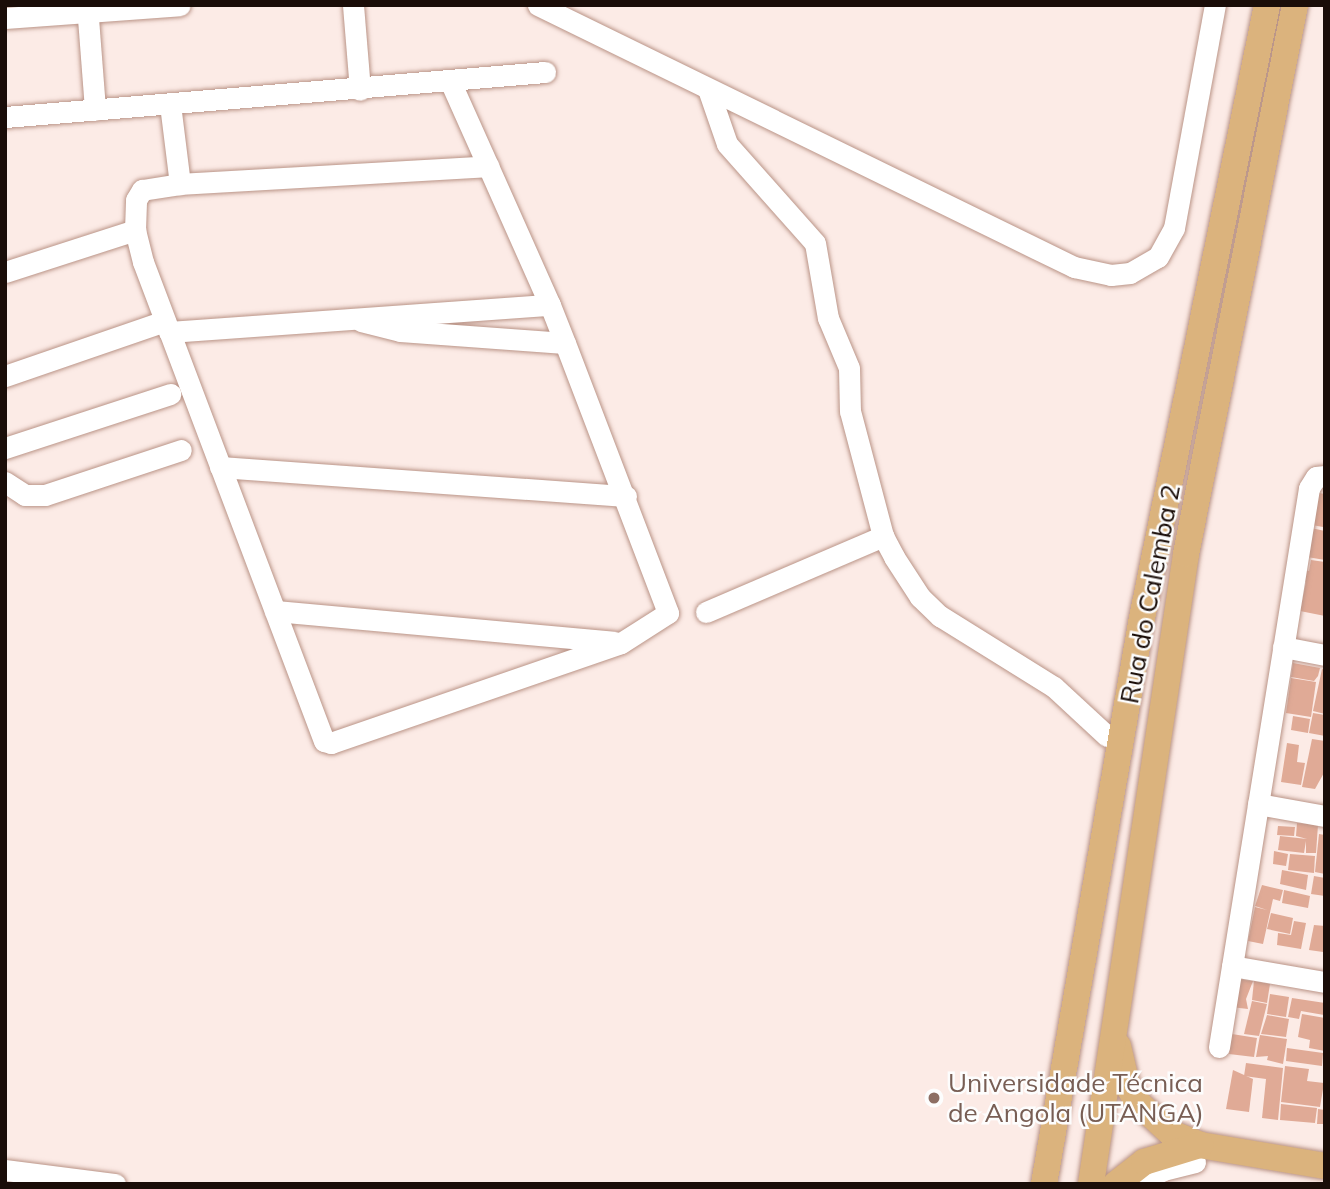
<!DOCTYPE html>
<meta charset="utf-8">
<style>
body{margin:0}
#map{position:relative;width:1330px;height:1189px;overflow:hidden;background:#fcebe6;font-family:Mulish,sans-serif}
div>[style]{position:absolute}
.building>*{inset:0;background:#e0aa96}
.roads{filter:drop-shadow(0 0 2px #ba9487) drop-shadow(0 0 2px #ba9487)}
.minor>*{height:21px;margin:-10.5px;padding:0 10.5px;transform-origin:10.5px;border-radius:10.5px;background:#fff}
.major>*{height:26px;margin:-13px;padding:0 13px;transform-origin:13px;border-radius:13px;background:#dbb37d}
.dots>*{width:19px;height:19px;translate:-50% -50%;box-sizing:border-box;border:4px solid #fdfdfd;border-radius:50%}
span{translate:-50% -50%;white-space:nowrap;text-align:center;line-height:1.15;-webkit-text-stroke:5px #fdfdfd;paint-order:stroke}
.street-label{font-size:26px;color:#1a0d08}
.education-label{font-size:26px;color:#785e54}
.left{translate:0 -50%;text-align:left}
.frame{position:absolute;inset:0;border:7px solid #1a0d08;pointer-events:none}
</style>
<div id="map">
<div class="building">
<i style="clip-path:polygon(1313px 492px,1325px 494px,1323px 527px,1312px 525px)"></i>
<i style="clip-path:polygon(1311px 528px,1325px 531px,1325px 560px,1307px 557px)"></i>
<i style="clip-path:polygon(1311px 560px,1325px 562px,1325px 616px,1300px 611px,1306px 582px,1299px 580px,1300px 569px,1309px 571px)"></i>
<i style="clip-path:polygon(1293px 663px,1320px 668px,1318px 676px,1314px 681px,1291px 677px)"></i>
<i style="clip-path:polygon(1322px 669px,1325px 670px,1325px 714px,1313px 711px)"></i>
<i style="clip-path:polygon(1291px 678px,1316px 682px,1311px 717px,1286px 713px)"></i>
<i style="clip-path:polygon(1313px 713px,1325px 715px,1325px 736px,1309px 733px)"></i>
<i style="clip-path:polygon(1293px 716px,1310px 719px,1308px 733px,1291px 730px)"></i>
<i style="clip-path:polygon(1312px 739px,1325px 741px,1325px 771px,1315px 789px,1302px 787px)"></i>
<i style="clip-path:polygon(1287px 743px,1299px 745px,1297px 762px,1305px 763px,1301px 785px,1281px 782px)"></i>
<i style="clip-path:polygon(1297px 823px,1318px 825px,1316px 853px,1306px 853px,1306px 841px,1304px 853px,1278px 850px,1280px 836px,1307px 839px,1296px 836px)"></i>
<i style="clip-path:polygon(1278px 826px,1295px 827px,1294px 836px,1277px 835px)"></i>
<i style="clip-path:polygon(1319px 834px,1325px 835px,1325px 874px,1315px 872px)"></i>
<i style="clip-path:polygon(1274px 851px,1288px 854px,1286px 866px,1273px 864px)"></i>
<i style="clip-path:polygon(1290px 854px,1315px 856px,1314px 873px,1288px 870px)"></i>
<i style="clip-path:polygon(1282px 870px,1308px 875px,1306px 890px,1280px 884px)"></i>
<i style="clip-path:polygon(1314px 876px,1325px 878px,1325px 896px,1311px 894px)"></i>
<i style="clip-path:polygon(1262px 885px,1283px 890px,1280px 901px,1273px 899px,1263px 944px,1248px 941px,1255px 907px,1267px 910px,1255px 906px)"></i>
<i style="clip-path:polygon(1284px 890px,1310px 896px,1308px 908px,1282px 903px)"></i>
<i style="clip-path:polygon(1271px 913px,1293px 918px,1290px 934px,1267px 929px)"></i>
<i style="clip-path:polygon(1294px 921px,1306px 923px,1301px 949px,1277px 945px,1278px 933px,1291px 935px)"></i>
<i style="clip-path:polygon(1314px 925px,1325px 926px,1323px 952px,1309px 950px)"></i>
<i style="clip-path:polygon(1236px 979px,1253px 981px,1246px 999px,1248px 1009px,1231px 1007px)"></i>
<i style="clip-path:polygon(1254px 981px,1270px 984px,1267px 1003px,1252px 1000px)"></i>
<i style="clip-path:polygon(1270px 994px,1289px 997px,1286px 1017px,1267px 1014px)"></i>
<i style="clip-path:polygon(1292px 998px,1325px 1003px,1324px 1015px,1301px 1011px,1299px 1019px,1288px 1017px)"></i>
<i style="clip-path:polygon(1252px 1001px,1267px 1004px,1259px 1036px,1244px 1034px)"></i>
<i style="clip-path:polygon(1302px 1014px,1325px 1018px,1325px 1051px,1309px 1048px,1310px 1040px,1298px 1037px)"></i>
<i style="clip-path:polygon(1267px 1015px,1289px 1019px,1286px 1037px,1261px 1034px)"></i>
<i style="clip-path:polygon(1232px 1034px,1257px 1038px,1254px 1057px,1229px 1054px)"></i>
<i style="clip-path:polygon(1260px 1035px,1287px 1039px,1283px 1064px,1267px 1060px,1268px 1056px,1256px 1057px)"></i>
<i style="clip-path:polygon(1287px 1048px,1323px 1053px,1322px 1066px,1286px 1061px)"></i>
<i style="clip-path:polygon(1246px 1063px,1283px 1068px,1278px 1120px,1262px 1118px,1266px 1079px,1244px 1076px)"></i>
<i style="clip-path:polygon(1285px 1066px,1309px 1069px,1307px 1081px,1324px 1083px,1320px 1107px,1281px 1102px)"></i>
<i style="clip-path:polygon(1233px 1070px,1253px 1079px,1249px 1112px,1226px 1109px)"></i>
<i style="clip-path:polygon(1281px 1104px,1317px 1108px,1315px 1123px,1280px 1120px)"></i>
<i style="clip-path:polygon(1318px 1109px,1325px 1110px,1325px 1124px,1317px 1124px)"></i>
</div>
<div class="roads">
<div class="minor">
<i style="left:87px;top:5px;width:105px;rotate:85.6deg"></i>
<i style="left:353px;top:5px;width:85px;rotate:85.3deg"></i>
<i style="left:538px;top:5px;width:597px;rotate:26.05deg"></i>
<i style="left:1074px;top:267px;width:38px;rotate:12deg"></i>
<i style="left:1111px;top:275px;width:19px;rotate:-6deg"></i>
<i style="left:1130px;top:273px;width:32px;rotate:-30deg"></i>
<i style="left:1158px;top:257px;width:33px;rotate:-61deg"></i>
<i style="left:1174px;top:228px;width:227px;rotate:-79.6deg"></i>
<i style="left:5px;top:18px;width:175px;rotate:-4.2deg"></i>
<i style="left:450px;top:81px;width:93px;rotate:65.9deg"></i>
<i style="left:488px;top:166px;width:152px;rotate:66deg"></i>
<i style="left:550px;top:305px;width:41px;rotate:68.5deg"></i>
<i style="left:565px;top:343px;width:289px;rotate:69.1deg"></i>
<i style="left:668px;top:613px;width:56px;rotate:147.4deg"></i>
<i style="left:621px;top:643px;width:307px;rotate:161deg"></i>
<i style="left:331px;top:743px;width:7px;rotate:-164deg"></i>
<i style="left:324px;top:741px;width:512px;rotate:-110.7deg"></i>
<i style="left:143px;top:262px;width:33px;rotate:-104deg"></i>
<i style="left:135px;top:230px;width:30px;rotate:-88deg"></i>
<i style="left:136px;top:200px;width:12px;rotate:-59deg"></i>
<i style="left:142px;top:190px;width:38px;rotate:-9deg"></i>
<i style="left:180px;top:184px;width:309px;rotate:-3.3deg"></i>
<i style="left:708px;top:89px;width:58px;rotate:70.9deg"></i>
<i style="left:727px;top:144px;width:132px;rotate:48.4deg"></i>
<i style="left:815px;top:243px;width:76px;rotate:80.2deg"></i>
<i style="left:828px;top:318px;width:54px;rotate:67.2deg"></i>
<i style="left:849px;top:368px;width:43px;rotate:88.7deg"></i>
<i style="left:850px;top:411px;width:129px;rotate:75.2deg"></i>
<i style="left:883px;top:536px;width:24px;rotate:62deg"></i>
<i style="left:894px;top:557px;width:48px;rotate:57deg"></i>
<i style="left:920px;top:597px;width:28px;rotate:44deg"></i>
<i style="left:940px;top:616px;width:134px;rotate:31.9deg"></i>
<i style="left:1054px;top:687px;width:72px;rotate:42.8deg"></i>
<i style="left:170px;top:104px;width:81px;rotate:82.9deg"></i>
<i style="left:5px;top:117px;width:542px;rotate:-4.76deg"></i>
<i style="left:5px;top:272px;width:137px;rotate:-17.9deg"></i>
<i style="left:361px;top:321px;width:40px;rotate:14.4deg"></i>
<i style="left:400px;top:331px;width:165px;rotate:4.2deg"></i>
<i style="left:169px;top:332px;width:382px;rotate:-4.1deg"></i>
<i style="left:5px;top:376px;width:169px;rotate:-19deg"></i>
<i style="left:5px;top:448px;width:174px;rotate:-18.1deg"></i>
<i style="left:220px;top:467px;width:407px;rotate:4.1deg"></i>
<i style="left:5px;top:482px;width:24px;rotate:33deg"></i>
<i style="left:25px;top:495px;width:20px"></i>
<i style="left:45px;top:495px;width:143px;rotate:-18.3deg"></i>
<i style="left:275px;top:611px;width:340px;rotate:5.2deg"></i>
<i style="left:706px;top:612px;width:193px;rotate:-23.2deg"></i>
<i style="left:1283px;top:647px;width:43px;rotate:10.8deg"></i>
<i style="left:1258px;top:804px;width:68px;rotate:10.2deg"></i>
<i style="left:1232px;top:966px;width:94px;rotate:9.8deg"></i>
<i style="left:1219px;top:1047px;width:566px;rotate:-80.85deg"></i>
<i style="left:1309px;top:488px;width:13px;rotate:-58deg"></i>
<i style="left:1316px;top:477px;width:9px;rotate:-6deg"></i>
<i style="left:5px;top:1170px;width:111px;rotate:7.3deg"></i>
<i style="left:1136px;top:1184px;width:30px;rotate:-27deg"></i>
<i style="left:1163px;top:1170px;width:33px;rotate:-14deg"></i>
</div>
<div class="major">
<i style="left:1118px;top:1046px;width:39px;rotate:77deg"></i>
<i style="left:1127px;top:1084px;width:22px;rotate:60deg"></i>
<i style="left:1138px;top:1103px;width:45px;rotate:42.3deg"></i>
<i style="left:1171px;top:1133px;width:31px;rotate:22deg"></i>
<i style="left:1200px;top:1145px;width:127px;rotate:9.5deg"></i>
<i style="left:1044px;top:1184px;width:574px;rotate:-80.18deg"></i>
<i style="left:1142px;top:618px;width:626px;rotate:-78.47deg"></i>
<i style="left:1091px;top:1184px;width:637px;rotate:-81.42deg"></i>
<i style="left:1186px;top:554px;width:560px;rotate:-78.77deg"></i>
<i style="left:1116px;top:1184px;width:36px;rotate:-38deg"></i>
<i style="left:1144px;top:1162px;width:59px;rotate:-16.9deg"></i>
</div>
</div>
<div class="dots">
<i style="left:934px;top:1098px;background:#8d6e63"></i>
</div>
<div class="street-label">
<span style="left:1150px;top:594px;rotate:-79deg">Rua do Calemba 2</span>
</div>
<div class="education-label">
<span class="left" style="left:948px;top:1098px">Universidade Técnica<br>de Angola (UTANGA)</span>
</div>
<div class="frame"></div>
</div>
